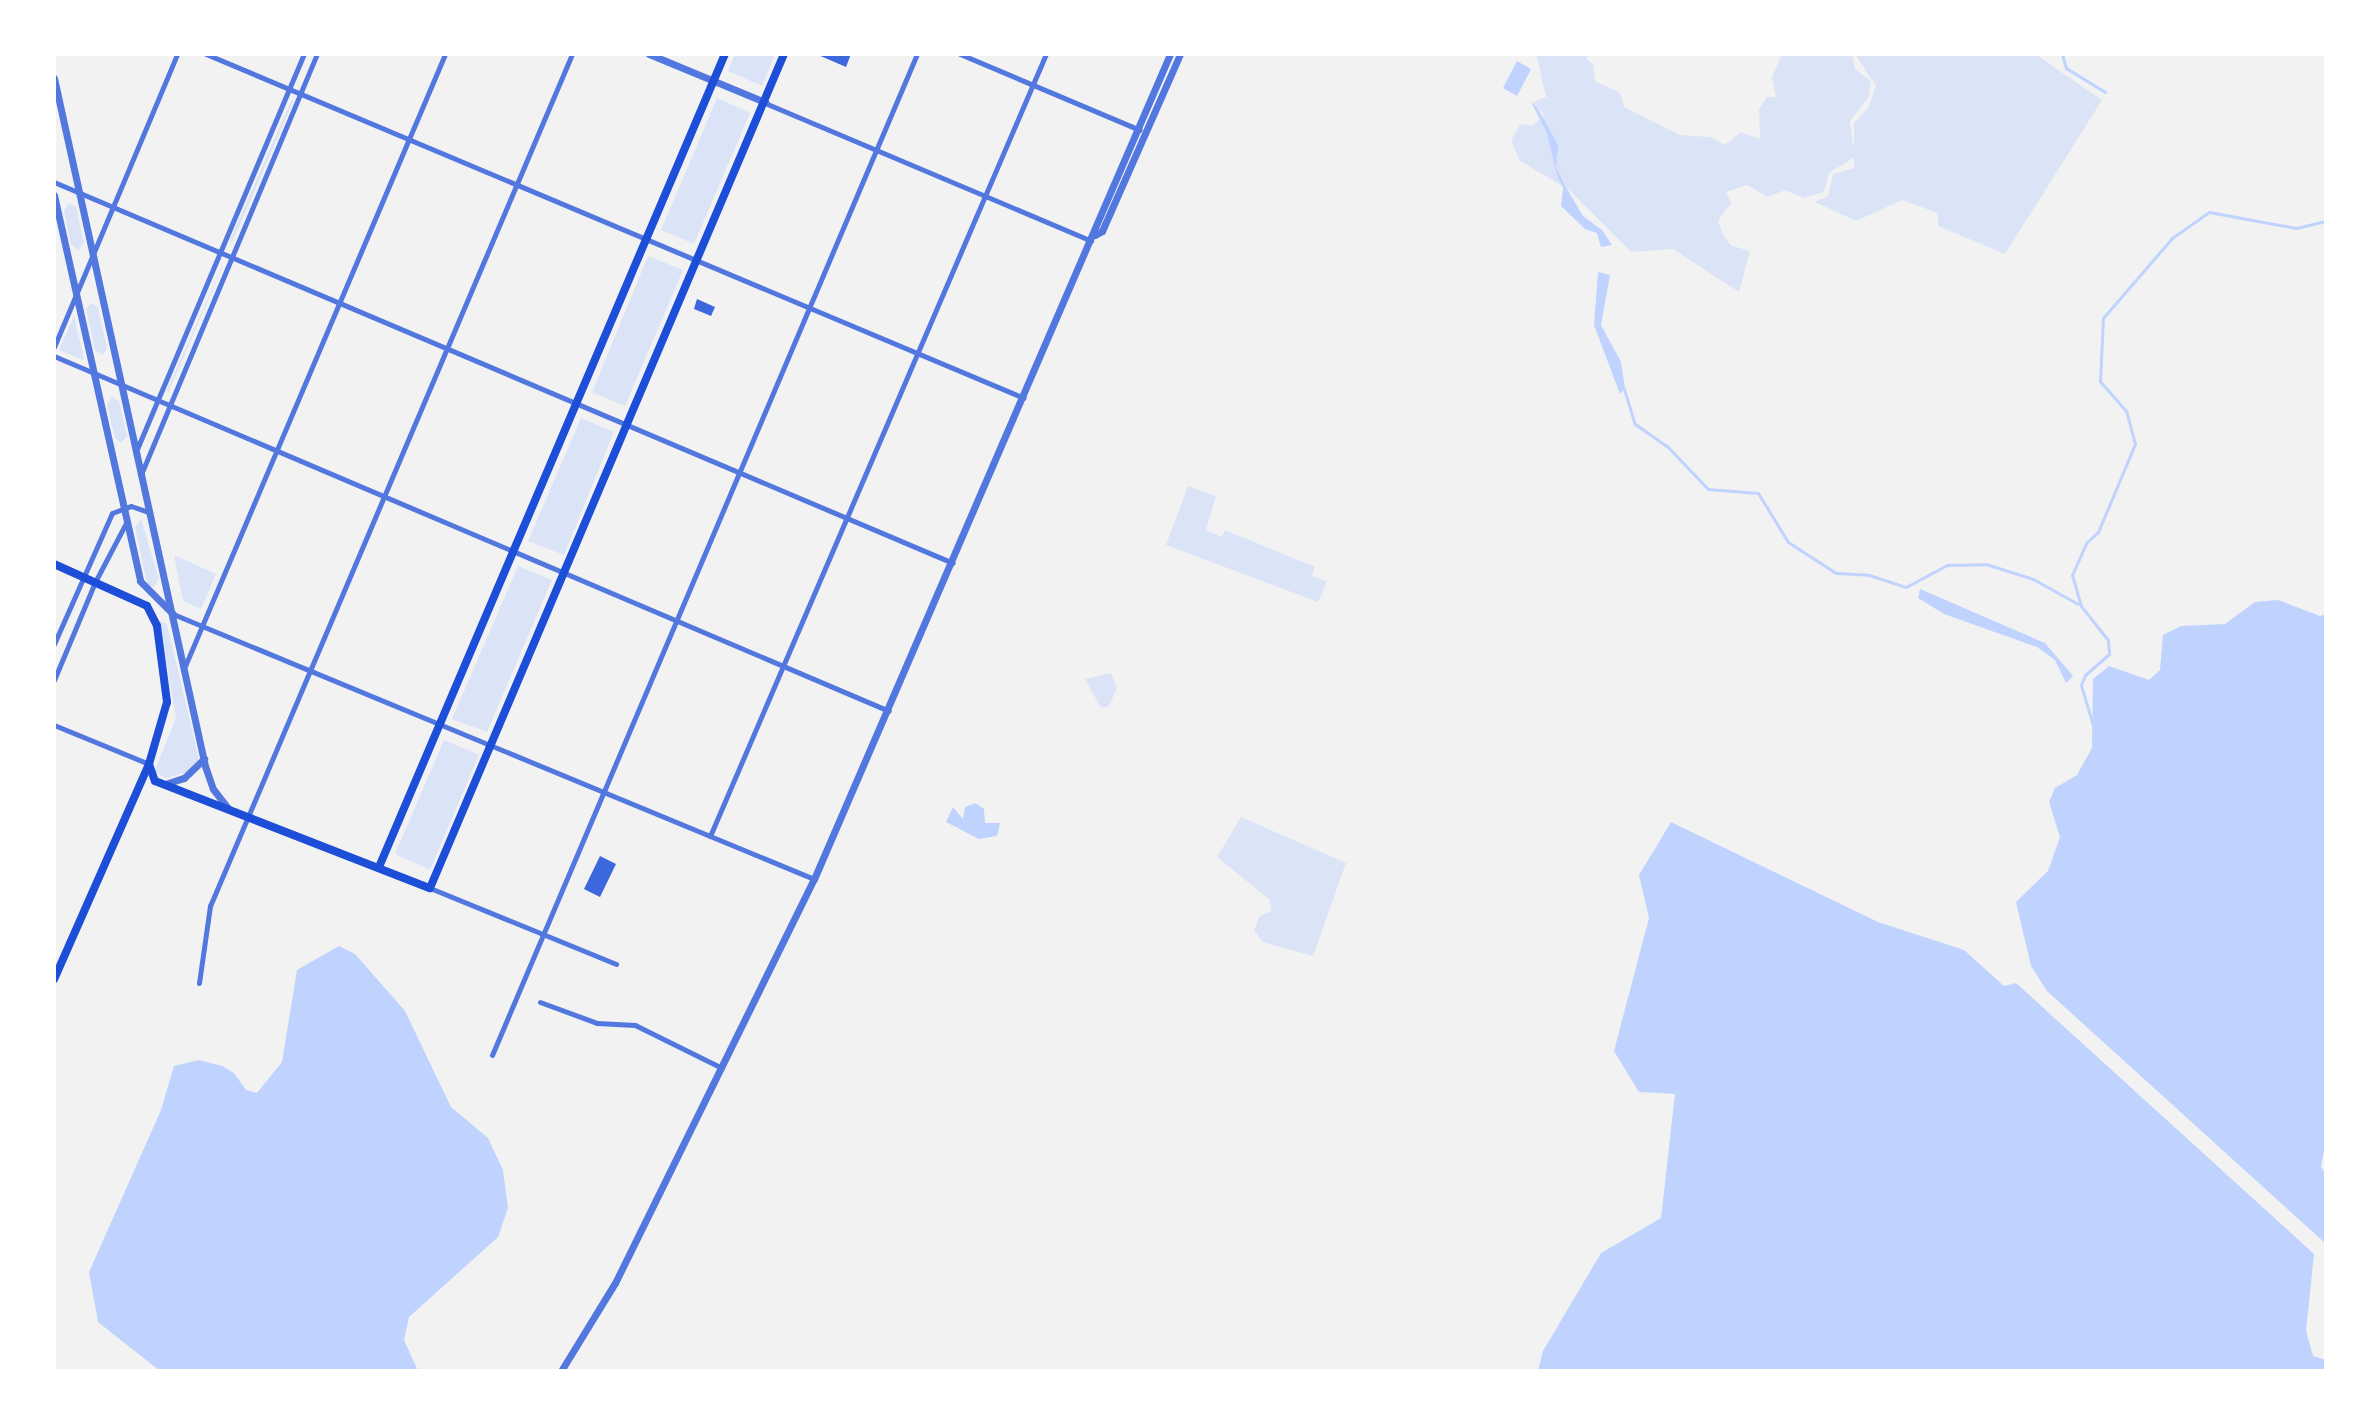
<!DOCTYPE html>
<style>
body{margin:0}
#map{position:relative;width:2380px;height:1425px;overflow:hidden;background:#f2f2f2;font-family:"Source Sans 3",sans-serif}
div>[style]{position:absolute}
.green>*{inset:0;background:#dbe4f7}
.water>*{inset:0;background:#bfd3fe}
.stream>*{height:3px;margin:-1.5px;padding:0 1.5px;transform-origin:1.5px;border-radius:1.5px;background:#bfd3fe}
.building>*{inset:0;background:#3d67dc}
.minor>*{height:5px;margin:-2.5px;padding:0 2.5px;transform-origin:2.5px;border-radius:2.5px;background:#5277de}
.tertiary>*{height:7px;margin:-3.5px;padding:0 3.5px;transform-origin:3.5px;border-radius:3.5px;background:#5277de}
.secondary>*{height:8px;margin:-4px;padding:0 4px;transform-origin:4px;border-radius:4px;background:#1d4ed8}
.primary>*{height:8px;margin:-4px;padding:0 4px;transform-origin:4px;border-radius:4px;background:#1d4ed8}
span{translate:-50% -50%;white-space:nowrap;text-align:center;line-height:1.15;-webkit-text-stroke:6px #fff;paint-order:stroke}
.frame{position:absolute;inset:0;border:56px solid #fff;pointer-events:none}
</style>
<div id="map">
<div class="green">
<i style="clip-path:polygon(735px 54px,775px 54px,762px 86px,728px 71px)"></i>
<i style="clip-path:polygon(1536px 54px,1590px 54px,1586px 59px,1593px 64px,1595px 81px,1620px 93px,1624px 107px,1680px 135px,1710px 137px,1725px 145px,1741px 132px,1760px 139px,1759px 109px,1767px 97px,1776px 97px,1772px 77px,1782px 54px,1852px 54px,1855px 69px,1871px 81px,1869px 97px,1850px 121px,1855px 157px,1829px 173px,1824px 192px,1804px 198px,1785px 190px,1768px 197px,1747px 185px,1726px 192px,1731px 203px,1718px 221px,1722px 232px,1730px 245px,1750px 251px,1739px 292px,1673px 249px,1631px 252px,1569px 190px,1520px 161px,1511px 141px,1520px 124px,1533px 126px,1544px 115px,1533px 102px,1546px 97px)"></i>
<i style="clip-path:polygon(1855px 54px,2035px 54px,2102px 100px,2005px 254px,1938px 226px,1938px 213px,1902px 200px,1856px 221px,1815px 202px,1828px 196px,1833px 174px,1854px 168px,1854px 123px,1868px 108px,1876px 86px)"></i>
<i style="clip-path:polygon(717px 98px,750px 113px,694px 244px,661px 230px)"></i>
<i style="clip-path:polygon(292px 99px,293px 102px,232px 243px,230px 240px)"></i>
<i style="clip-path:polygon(69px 203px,76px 207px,84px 243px,78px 250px,71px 245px,64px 211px)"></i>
<i style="clip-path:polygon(648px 256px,683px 270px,625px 406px,592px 392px)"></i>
<i style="clip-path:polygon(223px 264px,223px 266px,168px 393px,167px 390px)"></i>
<i style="clip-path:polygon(91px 303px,98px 307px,107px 348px,103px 355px,95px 350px,86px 309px)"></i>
<i style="clip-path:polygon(74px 316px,84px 359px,83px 360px,59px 350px)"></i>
<i style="clip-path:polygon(112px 397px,119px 401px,127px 436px,121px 443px,115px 438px,107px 405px)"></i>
<i style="clip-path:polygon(581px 418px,614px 432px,564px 555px,528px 541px)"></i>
<i style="clip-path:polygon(1188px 486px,1216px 496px,1206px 530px,1222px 537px,1225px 530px,1315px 567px,1312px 576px,1327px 582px,1318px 602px,1166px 545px)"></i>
<i style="clip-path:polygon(141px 519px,159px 579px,154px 587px,147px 584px,135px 527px)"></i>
<i style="clip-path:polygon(174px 555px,216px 574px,201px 609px,183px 601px)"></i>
<i style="clip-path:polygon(518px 566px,552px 580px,487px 732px,452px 719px)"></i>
<i style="clip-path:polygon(159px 620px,167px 624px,199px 759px,187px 772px,166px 778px,154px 772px,176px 718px)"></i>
<i style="clip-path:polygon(1111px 673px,1117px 688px,1109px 706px,1101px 708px,1085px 679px)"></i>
<i style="clip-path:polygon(444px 740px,479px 755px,430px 870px,395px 854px)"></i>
<i style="clip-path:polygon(1241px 817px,1346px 863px,1313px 956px,1263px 942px,1254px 931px,1259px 917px,1271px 911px,1270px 900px,1217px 857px)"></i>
</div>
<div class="water">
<i style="clip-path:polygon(1517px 61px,1531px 69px,1517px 96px,1503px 88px)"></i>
<i style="clip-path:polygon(1531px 102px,1537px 107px,1558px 145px,1556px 167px,1564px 184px,1583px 216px,1602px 230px,1612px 245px,1601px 247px,1597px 233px,1585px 229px,1561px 206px,1563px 188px,1557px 175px,1547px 133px)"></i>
<i style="clip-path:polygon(1598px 272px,1610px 275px,1601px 325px,1621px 362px,1625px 388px,1620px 394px,1594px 325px)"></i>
<i style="clip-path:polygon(1920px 589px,2045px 643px,2073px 676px,2066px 683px,2055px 660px,2037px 647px,1944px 614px,1918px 598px)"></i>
<i style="clip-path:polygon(2278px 600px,2320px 616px,2326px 614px,2326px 1140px,2321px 1167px,2326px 1175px,2325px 1243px,2047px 991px,2031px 966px,2016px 902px,2048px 871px,2060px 837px,2049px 802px,2055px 788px,2077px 775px,2092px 748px,2093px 679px,2109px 666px,2149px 680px,2160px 670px,2163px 635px,2181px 626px,2225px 624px,2255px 602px)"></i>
<i style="clip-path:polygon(975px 803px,984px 809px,985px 823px,1000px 823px,997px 836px,979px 839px,946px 822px,953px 807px,963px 819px,965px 807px)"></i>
<i style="clip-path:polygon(1671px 822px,1878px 922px,1964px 950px,2004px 986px,2016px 983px,2314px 1254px,2306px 1331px,2313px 1356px,2326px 1360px,2326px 1371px,1538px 1371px,1543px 1351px,1601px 1253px,1661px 1218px,1675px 1094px,1639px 1092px,1614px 1051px,1649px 918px,1639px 875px)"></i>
<i style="clip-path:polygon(339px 946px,355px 954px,405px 1011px,451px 1107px,488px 1138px,503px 1170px,508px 1208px,498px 1237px,409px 1317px,404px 1340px,418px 1371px,160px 1371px,98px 1322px,89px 1272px,161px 1110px,174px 1066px,199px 1060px,222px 1066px,234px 1073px,246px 1090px,257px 1093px,282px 1062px,297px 970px)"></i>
</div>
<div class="stream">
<i style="left:2062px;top:54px;width:15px;rotate:74deg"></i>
<i style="left:2066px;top:68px;width:46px;rotate:31.6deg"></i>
<i style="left:1596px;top:318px;width:16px;rotate:-86deg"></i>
<i style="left:1624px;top:389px;width:37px;rotate:73deg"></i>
<i style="left:1635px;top:424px;width:39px;rotate:35deg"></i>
<i style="left:1667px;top:446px;width:59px;rotate:46.4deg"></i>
<i style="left:1708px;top:489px;width:50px;rotate:4.6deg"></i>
<i style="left:1758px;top:493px;width:57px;rotate:58.5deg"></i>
<i style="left:1788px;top:542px;width:57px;rotate:32.9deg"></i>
<i style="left:1836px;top:573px;width:33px;rotate:3deg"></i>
<i style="left:1869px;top:575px;width:39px;rotate:18deg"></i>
<i style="left:1906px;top:587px;width:47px;rotate:-28.2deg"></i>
<i style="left:1947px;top:565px;width:39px;rotate:-1deg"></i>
<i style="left:1986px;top:564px;width:49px;rotate:17.7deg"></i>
<i style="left:2033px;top:579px;width:51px;rotate:29.1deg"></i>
<i style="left:2095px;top:732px;width:49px;rotate:-106.6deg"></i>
<i style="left:2081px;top:685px;width:11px;rotate:-68deg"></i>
<i style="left:2085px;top:675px;width:32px;rotate:-41deg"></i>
<i style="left:2109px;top:654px;width:14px;rotate:-94deg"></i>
<i style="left:2108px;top:640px;width:43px;rotate:-128.5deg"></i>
<i style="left:2081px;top:606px;width:32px;rotate:-106deg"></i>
<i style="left:2072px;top:575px;width:36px;rotate:-66deg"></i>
<i style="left:2087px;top:542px;width:15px;rotate:-42deg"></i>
<i style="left:2098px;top:532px;width:95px;rotate:-67.2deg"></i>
<i style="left:2135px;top:444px;width:34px;rotate:-105deg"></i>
<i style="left:2126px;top:411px;width:40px;rotate:-131deg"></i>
<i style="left:2100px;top:381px;width:63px;rotate:-87.3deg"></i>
<i style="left:2103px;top:318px;width:106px;rotate:-49.2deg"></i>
<i style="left:2172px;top:238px;width:45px;rotate:-35.1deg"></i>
<i style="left:2209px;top:212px;width:88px;rotate:10.4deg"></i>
<i style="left:2296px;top:228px;width:31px;rotate:-13deg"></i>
</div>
<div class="building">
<i style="clip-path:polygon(816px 54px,851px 54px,846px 67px)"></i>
<i style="clip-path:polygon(697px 299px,715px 307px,711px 316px,694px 309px)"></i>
<i style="clip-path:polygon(600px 856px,616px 864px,600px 897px,584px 889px)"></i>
</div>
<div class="minor">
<i style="left:206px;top:54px;width:887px;rotate:22.81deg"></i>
<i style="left:960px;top:54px;width:195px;rotate:22.9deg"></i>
<i style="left:765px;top:103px;width:354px;rotate:22.9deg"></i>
<i style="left:54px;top:182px;width:976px;rotate:22.97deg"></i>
<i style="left:54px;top:347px;width:318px;rotate:-67.2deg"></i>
<i style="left:54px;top:356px;width:907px;rotate:23.03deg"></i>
<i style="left:137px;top:449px;width:429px;rotate:-67.1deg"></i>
<i style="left:142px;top:472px;width:453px;rotate:-67.3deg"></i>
<i style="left:173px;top:614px;width:694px;rotate:22.46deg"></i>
<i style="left:54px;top:644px;width:143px;rotate:-66.1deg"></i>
<i style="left:112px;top:513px;width:20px;rotate:-20deg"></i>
<i style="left:131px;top:506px;width:18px;rotate:19deg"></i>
<i style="left:185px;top:666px;width:665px;rotate:-66.98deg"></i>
<i style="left:54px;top:680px;width:106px;rotate:-67.3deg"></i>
<i style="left:95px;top:582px;width:69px;rotate:-62.3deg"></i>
<i style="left:54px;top:725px;width:103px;rotate:22.3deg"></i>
<i style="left:710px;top:836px;width:851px;rotate:-66.75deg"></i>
<i style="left:430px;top:888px;width:201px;rotate:22.2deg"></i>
<i style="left:199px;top:983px;width:78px;rotate:-81.9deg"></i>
<i style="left:210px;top:906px;width:926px;rotate:-66.98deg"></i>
<i style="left:540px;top:1002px;width:61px;rotate:20.2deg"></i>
<i style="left:597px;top:1023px;width:38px;rotate:3deg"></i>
<i style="left:635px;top:1025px;width:97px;rotate:26.3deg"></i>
<i style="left:492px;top:1055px;width:1087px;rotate:-67deg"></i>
</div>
<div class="tertiary">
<i style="left:649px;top:54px;width:126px;rotate:22.5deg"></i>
<i style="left:54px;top:78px;width:704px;rotate:77.62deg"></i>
<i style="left:205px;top:766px;width:24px;rotate:71deg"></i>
<i style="left:213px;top:789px;width:24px;rotate:52deg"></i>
<i style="left:54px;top:195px;width:395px;rotate:77.4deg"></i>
<i style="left:140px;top:581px;width:47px;rotate:45deg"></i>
<i style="left:1095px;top:235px;width:8px;rotate:-30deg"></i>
<i style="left:1102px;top:231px;width:193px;rotate:-66.2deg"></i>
<i style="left:165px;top:784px;width:20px;rotate:-18deg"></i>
<i style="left:184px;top:778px;width:28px;rotate:-44deg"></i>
<i style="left:561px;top:1371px;width:103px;rotate:-58.5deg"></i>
<i style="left:615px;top:1283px;width:450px;rotate:-63.8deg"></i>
<i style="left:814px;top:879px;width:899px;rotate:-66.66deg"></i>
</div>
<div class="secondary">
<i style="left:149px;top:764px;width:18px;rotate:71deg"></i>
<i style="left:155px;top:781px;width:295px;rotate:21.3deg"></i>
<i style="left:430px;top:888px;width:906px;rotate:-67deg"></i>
<i style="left:379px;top:867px;width:884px;rotate:-66.95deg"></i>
</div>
<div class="primary">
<i style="left:54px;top:564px;width:102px;rotate:24.3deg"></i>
<i style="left:147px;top:606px;width:22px;rotate:63deg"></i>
<i style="left:157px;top:626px;width:77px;rotate:82.5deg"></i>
<i style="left:167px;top:702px;width:65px;rotate:106.2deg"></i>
<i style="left:149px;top:764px;width:235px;rotate:113.8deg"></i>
</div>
<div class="frame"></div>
</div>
